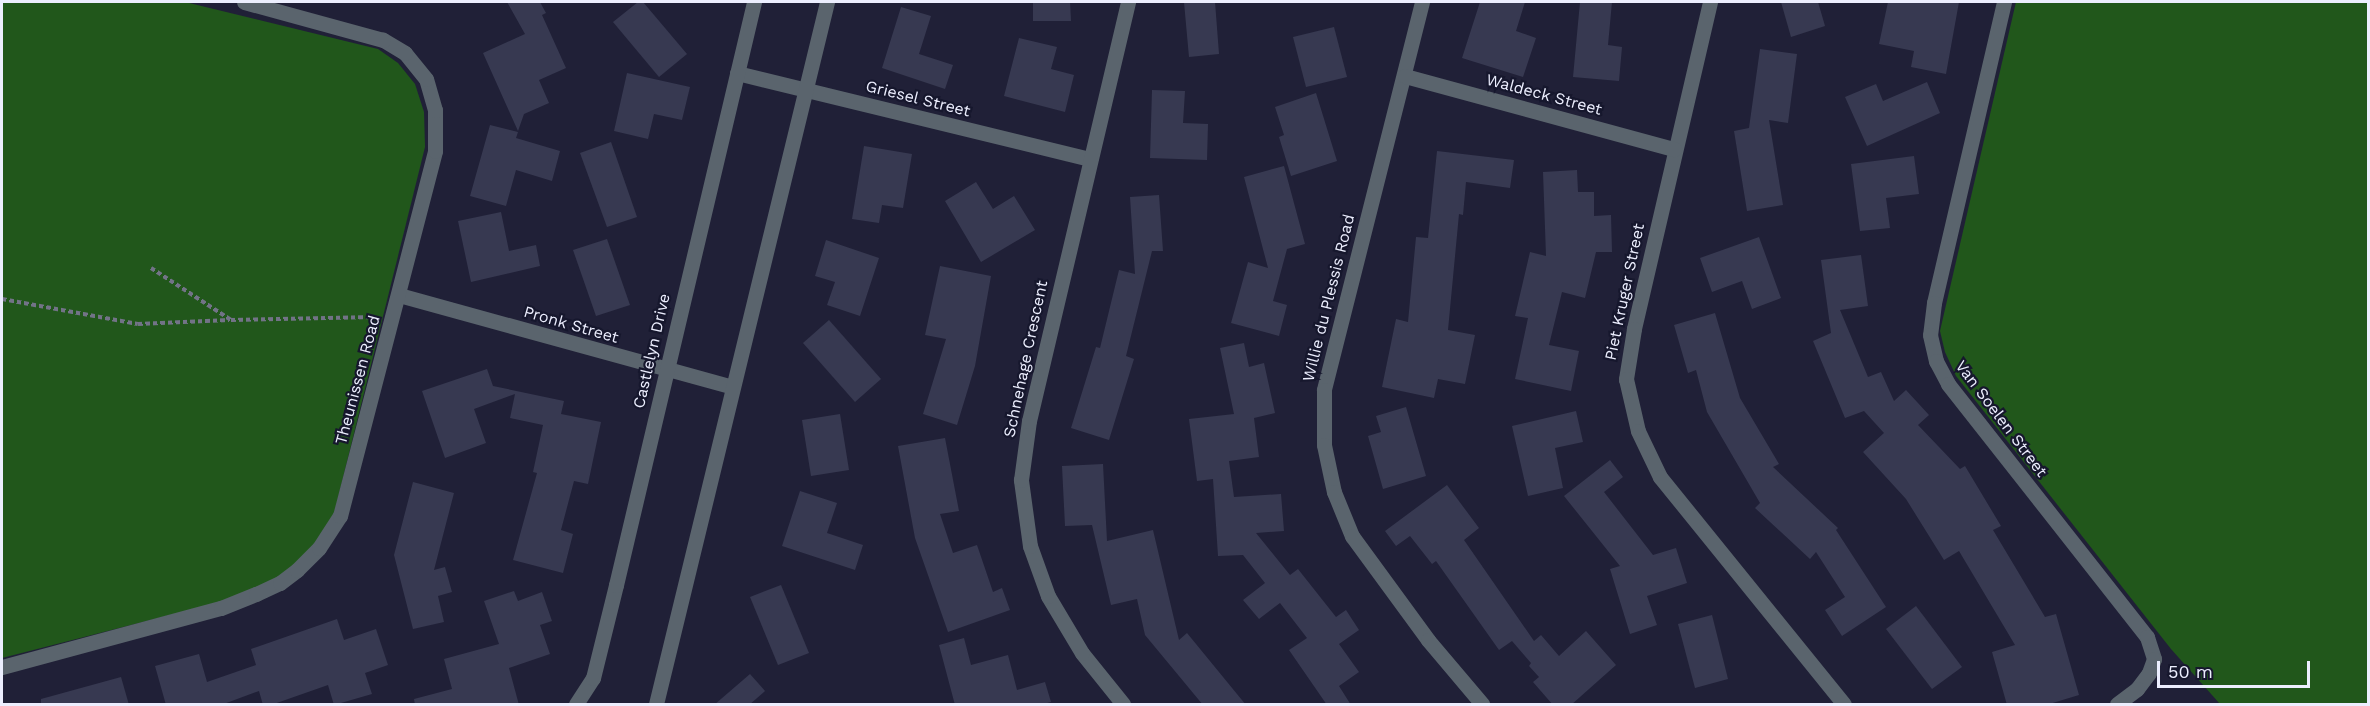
<!DOCTYPE html>
<style>
body{margin:0}
#map{position:relative;width:2370px;height:706px;overflow:hidden;background:#202037;font-family:"Work Sans",sans-serif}
div>[style]{position:absolute}
.green>*{inset:0;background:#21571b}
.building>*{inset:0;background:#373951}
.path>*{height:4px;margin-top:-2px;transform-origin:0;background:repeating-linear-gradient(90deg,#727387 0 4.5px,transparent 0 7.5px)}
.minor>*{height:15px;margin:-7.5px;padding:0 7.5px;transform-origin:7.5px;border-radius:7.5px;background:#5a646d}
.tertiary>*{height:15px;margin:-7.5px;padding:0 7.5px;transform-origin:7.5px;border-radius:7.5px;background:#5a646d}
span{translate:-50% -50%;white-space:nowrap;text-align:center;line-height:1.15;-webkit-text-stroke:4.5px #16172d;paint-order:stroke}
.street-label{font-size:16px;color:#eceefe}
.frame{position:absolute;inset:0;border:3px solid #eceefe;pointer-events:none}
.scale{position:absolute;left:2157px;top:661px;width:153px;height:27px;box-sizing:border-box;border:3px solid #eceefe;border-top:0;padding-left:8px;font-size:18px;line-height:21px;white-space:nowrap;color:#eceefe;-webkit-text-stroke:4px #16172d;paint-order:stroke}
</style>
<div id="map">
<div class="green">
<i style="clip-path:polygon(2px 2px,185px 2px,378px 49px,398px 63px,415px 84px,424px 112px,425px 147px,333px 518px,307px 556px,269px 583px,217px 603px,2px 658px)"></i>
<i style="clip-path:polygon(2016px 2px,2368px 2px,2368px 704px,2220px 704px,2171px 649px,1956px 376px,1945px 352px,1940px 331px)"></i>
</div>
<div class="building">
<i style="clip-path:polygon(507px 2px,540px 2px,546px 13px,542px 15px,566px 68px,539px 80px,549px 103px,524px 114px,518px 131px,483px 53px,525px 34px)"></i>
<i style="clip-path:polygon(638px 2px,643px 2px,687px 54px,659px 77px,613px 22px)"></i>
<i style="clip-path:polygon(1033px 2px,1070px 2px,1071px 21px,1033px 21px)"></i>
<i style="clip-path:polygon(1184px 2px,1215px 2px,1219px 54px,1189px 57px)"></i>
<i style="clip-path:polygon(1480px 2px,1525px 2px,1516px 31px,1536px 38px,1523px 77px,1462px 58px)"></i>
<i style="clip-path:polygon(1580px 2px,1612px 2px,1608px 45px,1622px 47px,1619px 81px,1573px 77px)"></i>
<i style="clip-path:polygon(1781px 2px,1818px 2px,1825px 26px,1791px 37px)"></i>
<i style="clip-path:polygon(1888px 2px,1959px 2px,1946px 74px,1911px 67px,1914px 51px,1879px 44px)"></i>
<i style="clip-path:polygon(901px 7px,931px 16px,919px 54px,953px 65px,945px 89px,882px 68px)"></i>
<i style="clip-path:polygon(1334px 27px,1347px 77px,1306px 87px,1293px 37px)"></i>
<i style="clip-path:polygon(1019px 38px,1057px 47px,1051px 69px,1074px 75px,1065px 112px,1004px 96px)"></i>
<i style="clip-path:polygon(1760px 49px,1797px 54px,1788px 123px,1769px 120px,1783px 205px,1747px 211px,1734px 131px,1749px 128px)"></i>
<i style="clip-path:polygon(627px 73px,690px 87px,682px 120px,654px 114px,648px 139px,614px 131px)"></i>
<i style="clip-path:polygon(1927px 82px,1940px 113px,1867px 146px,1845px 97px,1876px 84px,1883px 101px)"></i>
<i style="clip-path:polygon(1152px 90px,1185px 91px,1183px 123px,1208px 124px,1207px 160px,1150px 158px)"></i>
<i style="clip-path:polygon(1316px 93px,1337px 161px,1291px 176px,1279px 137px,1284px 135px,1275px 107px)"></i>
<i style="clip-path:polygon(490px 125px,518px 132px,516px 138px,560px 151px,552px 181px,516px 170px,506px 206px,470px 196px)"></i>
<i style="clip-path:polygon(611px 142px,637px 217px,607px 227px,580px 153px)"></i>
<i style="clip-path:polygon(864px 146px,912px 154px,903px 208px,882px 205px,879px 223px,852px 219px)"></i>
<i style="clip-path:polygon(1437px 151px,1514px 160px,1510px 188px,1466px 182px,1463px 215px,1459px 214px,1448px 330px,1475px 335px,1465px 384px,1438px 379px,1434px 398px,1382px 387px,1396px 319px,1408px 322px,1416px 237px,1428px 238px)"></i>
<i style="clip-path:polygon(1914px 156px,1919px 194px,1886px 198px,1890px 228px,1860px 231px,1851px 164px)"></i>
<i style="clip-path:polygon(1284px 166px,1305px 244px,1287px 249px,1273px 301px,1287px 305px,1279px 336px,1231px 323px,1248px 262px,1268px 268px,1244px 177px)"></i>
<i style="clip-path:polygon(1577px 170px,1578px 192px,1594px 192px,1594px 216px,1611px 215px,1612px 252px,1596px 252px,1585px 298px,1562px 292px,1549px 345px,1579px 351px,1571px 391px,1515px 379px,1528px 318px,1515px 316px,1530px 252px,1546px 256px,1543px 172px)"></i>
<i style="clip-path:polygon(976px 182px,993px 209px,1014px 196px,1035px 230px,981px 262px,945px 201px)"></i>
<i style="clip-path:polygon(1159px 195px,1163px 251px,1152px 251px,1126px 356px,1134px 359px,1109px 440px,1071px 428px,1096px 347px,1100px 348px,1119px 270px,1135px 274px,1130px 197px)"></i>
<i style="clip-path:polygon(501px 212px,509px 251px,536px 245px,540px 266px,471px 282px,458px 221px)"></i>
<i style="clip-path:polygon(1759px 237px,1781px 298px,1752px 309px,1742px 281px,1712px 292px,1700px 258px)"></i>
<i style="clip-path:polygon(607px 239px,630px 305px,596px 316px,573px 250px)"></i>
<i style="clip-path:polygon(826px 240px,879px 258px,860px 316px,827px 305px,835px 282px,815px 276px)"></i>
<i style="clip-path:polygon(1861px 255px,1868px 306px,1840px 310px,1868px 377px,1881px 372px,1894px 401px,1906px 390px,1929px 415px,1918px 425px,1960px 469px,1965px 466px,2001px 526px,1993px 530px,2045px 617px,2056px 614px,2079px 695px,2046px 705px,2007px 705px,1992px 652px,2015px 645px,1959px 551px,1944px 560px,1906px 499px,1863px 452px,1884px 433px,1864px 411px,1845px 418px,1813px 341px,1831px 333px,1821px 260px)"></i>
<i style="clip-path:polygon(940px 266px,991px 276px,975px 366px,957px 425px,923px 414px,946px 339px,925px 335px)"></i>
<i style="clip-path:polygon(1715px 313px,1740px 398px,1779px 464px,1773px 467px,1838px 528px,1836px 530px,1886px 607px,1842px 636px,1825px 610px,1845px 597px,1816px 552px,1810px 559px,1755px 508px,1760px 503px,1707px 412px,1696px 370px,1688px 373px,1674px 325px)"></i>
<i style="clip-path:polygon(829px 320px,881px 379px,855px 402px,803px 343px)"></i>
<i style="clip-path:polygon(1244px 343px,1249px 367px,1264px 363px,1275px 413px,1254px 418px,1259px 457px,1229px 461px,1234px 497px,1281px 494px,1284px 531px,1256px 533px,1290px 575px,1298px 569px,1336px 617px,1346px 610px,1359px 630px,1339px 644px,1359px 672px,1339px 686px,1351px 705px,1327px 705px,1289px 650px,1307px 638px,1280px 603px,1259px 619px,1243px 600px,1265px 583px,1243px 555px,1218px 556px,1213px 479px,1197px 481px,1189px 419px,1234px 414px,1220px 348px)"></i>
<i style="clip-path:polygon(487px 369px,493px 386px,564px 401px,561px 414px,601px 422px,588px 484px,574px 481px,561px 530px,573px 534px,563px 573px,513px 560px,537px 473px,533px 472px,543px 425px,510px 418px,515px 394px,474px 409px,486px 443px,445px 458px,422px 391px)"></i>
<i style="clip-path:polygon(1406px 407px,1426px 476px,1383px 489px,1368px 436px,1381px 432px,1376px 416px)"></i>
<i style="clip-path:polygon(1576px 411px,1583px 442px,1555px 448px,1563px 488px,1528px 496px,1512px 426px)"></i>
<i style="clip-path:polygon(840px 414px,849px 470px,811px 476px,802px 420px)"></i>
<i style="clip-path:polygon(945px 438px,959px 511px,940px 514px,953px 553px,977px 545px,993px 592px,1002px 588px,1010px 610px,948px 632px,915px 538px,898px 446px)"></i>
<i style="clip-path:polygon(1610px 460px,1623px 477px,1604px 492px,1653px 555px,1676px 548px,1687px 583px,1647px 596px,1657px 625px,1630px 634px,1610px 569px,1620px 566px,1564px 496px)"></i>
<i style="clip-path:polygon(1103px 464px,1107px 541px,1153px 530px,1179px 640px,1187px 633px,1246px 705px,1203px 705px,1145px 635px,1137px 599px,1111px 605px,1092px 525px,1065px 526px,1062px 466px)"></i>
<i style="clip-path:polygon(413px 482px,454px 493px,434px 570px,445px 567px,452px 592px,438px 596px,444px 622px,413px 629px,394px 555px)"></i>
<i style="clip-path:polygon(1447px 485px,1479px 528px,1464px 540px,1534px 641px,1541px 635px,1559px 656px,1586px 631px,1616px 665px,1571px 705px,1553px 705px,1533px 682px,1539px 677px,1529px 666px,1531px 663px,1512px 641px,1499px 650px,1436px 561px,1432px 564px,1410px 536px,1396px 546px,1385px 531px)"></i>
<i style="clip-path:polygon(800px 491px,837px 503px,827px 533px,863px 545px,855px 570px,782px 546px)"></i>
<i style="clip-path:polygon(781px 585px,809px 653px,778px 665px,750px 597px)"></i>
<i style="clip-path:polygon(514px 591px,518px 601px,542px 592px,552px 621px,540px 625px,550px 654px,509px 668px,519px 705px,415px 705px,414px 699px,452px 689px,444px 659px,499px 644px,484px 601px)"></i>
<i style="clip-path:polygon(1916px 606px,1962px 667px,1932px 689px,1886px 629px)"></i>
<i style="clip-path:polygon(1712px 615px,1728px 679px,1695px 688px,1678px 624px)"></i>
<i style="clip-path:polygon(337px 619px,344px 640px,376px 629px,388px 665px,365px 673px,372px 694px,334px 705px,328px 685px,271px 705px,263px 705px,259px 691px,221px 705px,166px 705px,155px 666px,199px 654px,207px 682px,256px 665px,251px 649px)"></i>
<i style="clip-path:polygon(964px 638px,971px 665px,1008px 655px,1017px 690px,1045px 682px,1051px 702px,1040px 705px,955px 705px,939px 645px)"></i>
<i style="clip-path:polygon(750px 674px,765px 691px,749px 705px,714px 705px)"></i>
<i style="clip-path:polygon(121px 677px,129px 705px,41px 705px,41px 699px)"></i>
</div>
<div class="path">
<i style="left:151px;top:268px;width:95px;rotate:33deg"></i>
<i style="left:231px;top:320px;width:144px;rotate:-1.2deg"></i>
<i style="left:2px;top:299px;width:138px;rotate:10.4deg"></i>
<i style="left:138px;top:324px;width:91px;rotate:-2.5deg"></i>
</div>
<div class="minor">
<i style="left:1422px;top:2px;width:400px;rotate:104.2deg"></i>
<i style="left:1324px;top:390px;width:55px;rotate:90deg"></i>
<i style="left:1324px;top:445px;width:48px;rotate:78deg"></i>
<i style="left:1334px;top:492px;width:48px;rotate:67.8deg"></i>
<i style="left:1352px;top:536px;width:129px;rotate:53.8deg"></i>
<i style="left:1428px;top:640px;width:84px;rotate:49.8deg"></i>
<i style="left:1710px;top:2px;width:336px;rotate:103.1deg"></i>
<i style="left:1634px;top:329px;width:51px;rotate:99.1deg"></i>
<i style="left:1626px;top:379px;width:53px;rotate:77deg"></i>
<i style="left:1638px;top:431px;width:51px;rotate:64.4deg"></i>
<i style="left:1660px;top:477px;width:292px;rotate:51deg"></i>
<i style="left:2004px;top:2px;width:309px;rotate:103.1deg"></i>
<i style="left:1934px;top:303px;width:32px;rotate:97deg"></i>
<i style="left:1930px;top:335px;width:27px;rotate:77deg"></i>
<i style="left:1936px;top:361px;width:26px;rotate:62deg"></i>
<i style="left:1948px;top:384px;width:322px;rotate:51.8deg"></i>
<i style="left:2147px;top:637px;width:23px;rotate:72deg"></i>
<i style="left:2154px;top:659px;width:15px;rotate:110deg"></i>
<i style="left:2149px;top:673px;width:20px;rotate:127deg"></i>
<i style="left:2137px;top:689px;width:25px;rotate:143deg"></i>
<i style="left:737px;top:73px;width:363px;rotate:13.7deg"></i>
<i style="left:1405px;top:76px;width:279px;rotate:15.2deg"></i>
<i style="left:399px;top:295px;width:346px;rotate:15.4deg"></i>
<i style="left:2px;top:667px;width:227px;rotate:-15.1deg"></i>
<i style="left:221px;top:608px;width:38px;rotate:-22deg"></i>
<i style="left:256px;top:594px;width:26px;rotate:-25deg"></i>
<i style="left:280px;top:583px;width:21px;rotate:-37deg"></i>
<i style="left:297px;top:570px;width:31px;rotate:-45deg"></i>
<i style="left:319px;top:548px;width:38px;rotate:-57deg"></i>
<i style="left:340px;top:516px;width:377px;rotate:-75.4deg"></i>
<i style="left:435px;top:151px;width:41px;rotate:-90deg"></i>
<i style="left:435px;top:110px;width:32px;rotate:-106deg"></i>
<i style="left:426px;top:79px;width:33px;rotate:-129deg"></i>
<i style="left:405px;top:53px;width:26px;rotate:-149deg"></i>
<i style="left:383px;top:40px;width:144px;rotate:-164.7deg"></i>
<i style="left:1123px;top:704px;width:65px;rotate:-128.8deg"></i>
<i style="left:1082px;top:653px;width:66px;rotate:-120.8deg"></i>
<i style="left:1048px;top:596px;width:53px;rotate:-109.8deg"></i>
<i style="left:1030px;top:546px;width:67px;rotate:-97.8deg"></i>
<i style="left:1021px;top:480px;width:60px;rotate:-82.3deg"></i>
<i style="left:1029px;top:421px;width:431px;rotate:-76.7deg"></i>
</div>
<div class="tertiary">
<i style="left:576px;top:704px;width:31px;rotate:-57deg"></i>
<i style="left:593px;top:678px;width:96px;rotate:-76.1deg"></i>
<i style="left:616px;top:585px;width:599px;rotate:-76.68deg"></i>
<i style="left:656px;top:704px;width:723px;rotate:-76.31deg"></i>
</div>
<div class="street-label">
<span style="left:1544px;top:95px;rotate:15deg">Waldeck Street</span>
<span style="left:918px;top:99px;rotate:14deg">Griesel Street</span>
<span style="left:1625px;top:292px;rotate:-78deg">Piet Kruger Street</span>
<span style="left:1329px;top:298px;rotate:-76deg">Willie du Plessis Road</span>
<span style="left:571px;top:325px;rotate:16deg">Pronk Street</span>
<span style="left:652px;top:351px;rotate:-77deg">Castlelyn Drive</span>
<span style="left:1026px;top:359px;rotate:-78deg">Schnehage Crescent</span>
<span style="left:358px;top:380px;rotate:-75deg">Theunissen Road</span>
<span style="left:2001px;top:419px;rotate:53deg">Van Soelen Street</span>
</div>
<div class="frame"></div>
<div class="scale">50 m</div>
</div>
